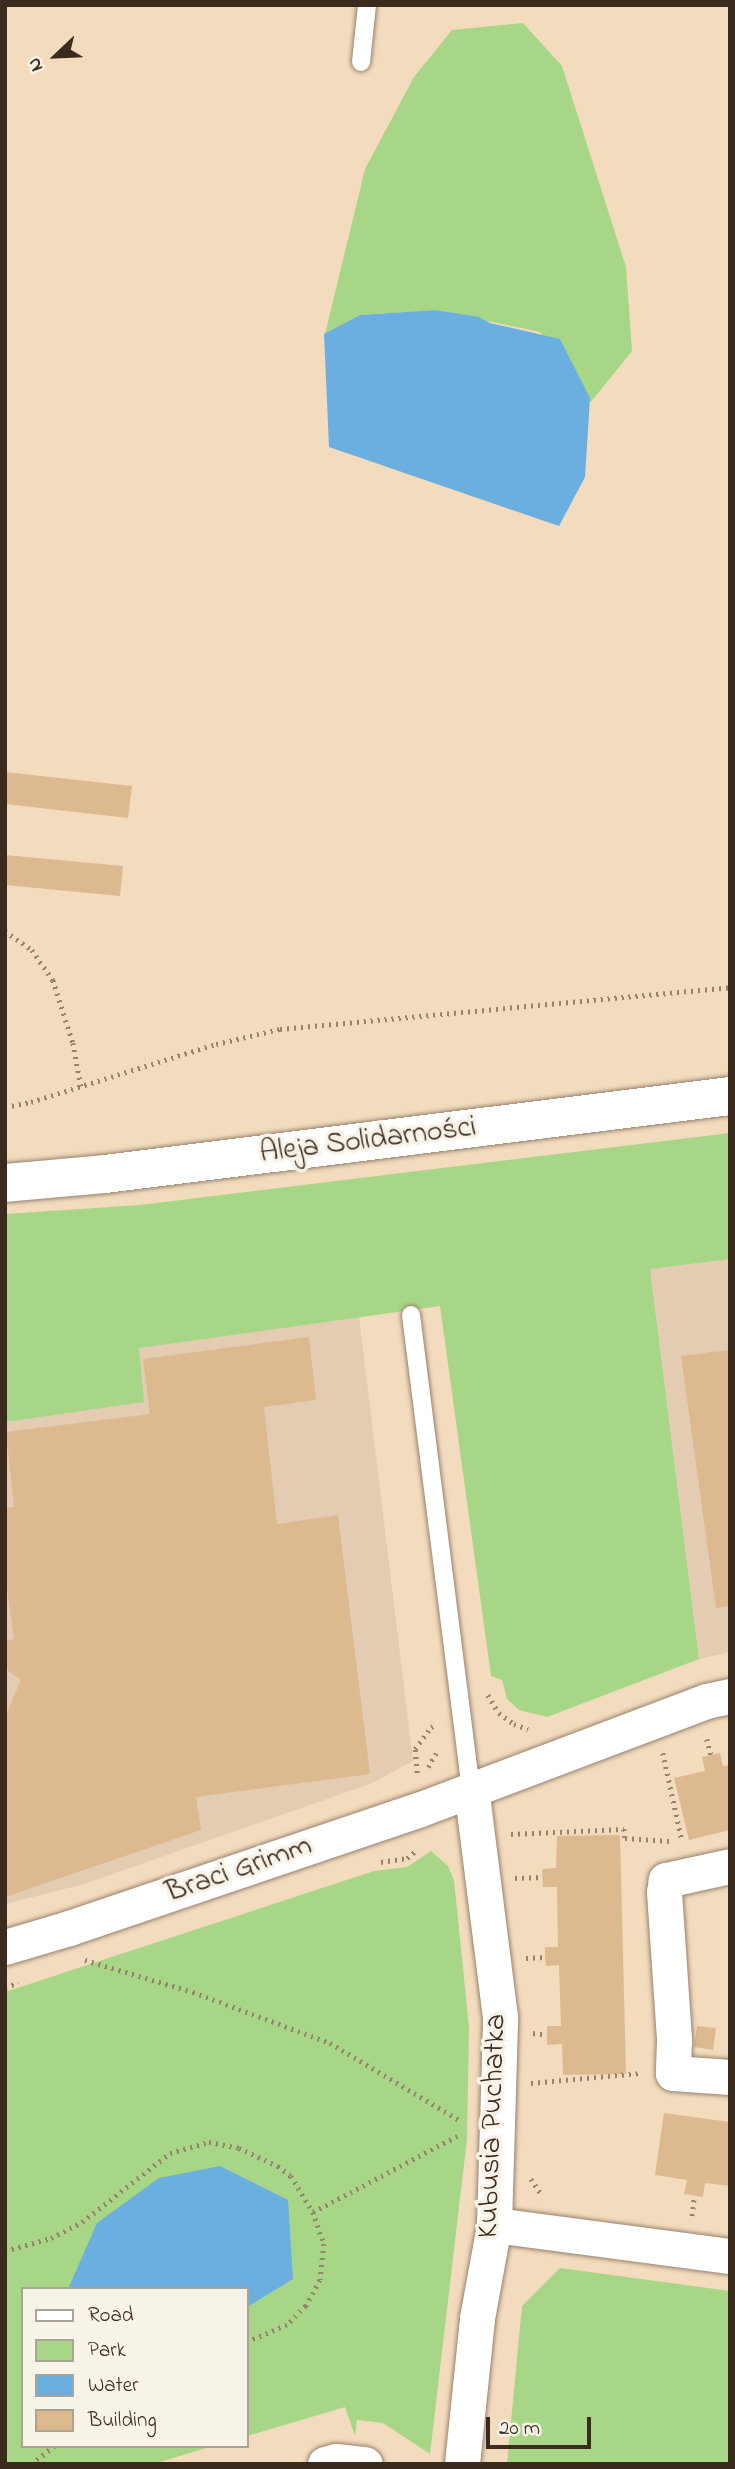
<!DOCTYPE html>
<meta charset="utf-8">
<style>
body{margin:0}
#map{position:relative;width:735px;height:2469px;overflow:hidden;background:#f3dbbd;font-family:"Indie Flower",sans-serif}
div>[style]{position:absolute}
.built>*{inset:0;background:#e4ccb3}
.green>*{inset:0;background:#a7d786}
.water>*{inset:0;background:#6baee0}
.building>*{inset:0;background:#ddb990}
.path>*{height:4.5px;margin-top:-2.25px;transform-origin:0;background:repeating-linear-gradient(90deg,#97826e 0 2px,transparent 0 7px)}
.roads{filter:drop-shadow(0 0 2px #97826e) drop-shadow(0 0 2px #97826e)}
.lane>*{height:18px;margin:-9px;padding:0 9px;transform-origin:9px;border-radius:9px;background:#fff}
.street>*{height:35px;margin:-17.5px;padding:0 17.5px;transform-origin:17.5px;border-radius:17.5px;background:#fff}
.primary>*{height:38px;margin:-19px;padding:0 19px;transform-origin:19px;border-radius:19px;background:#fff}
span{translate:-50% -50%;white-space:nowrap;text-align:center;line-height:1.15;-webkit-text-stroke:7px #f7f3e8;paint-order:stroke}
.street-label{font-size:30px;color:#3b2a1e}
.frame{position:absolute;inset:0;border:7px solid #3b2a1e;pointer-events:none}
.legend{position:absolute;left:21px;top:2287px;width:228px;height:161px;box-sizing:border-box;background:#f7f3e8;border:2px solid #aca397;margin:0;padding:9px 12px;list-style:none;font-size:21px;color:#3b2a1e}
.legend li{display:flex;align-items:center;gap:14px;height:35px}
.legend b{width:35px;border:2px solid #aca397}
.north{position:absolute;left:21px;top:21px;width:70px;height:70px;-webkit-text-stroke:5px #f7f3e8;paint-order:stroke;rotate:247deg;font-size:19px;font-weight:700;line-height:28px;text-align:center;color:#3b2a1e}
.north::after{content:'';display:block;margin:auto;width:24px;height:32px;background:#3b2a1e;clip-path:polygon(50% 0,100% 100%,50% 72%,0 100%)}
.scale{position:absolute;left:486px;top:2417px;width:105px;height:32px;box-sizing:border-box;border:4px solid #3b2a1e;border-top:0;padding-left:9px;font-size:21px;line-height:24px;white-space:nowrap;color:#3b2a1e;-webkit-text-stroke:5px #f7f3e8;paint-order:stroke}
</style>
<div id="map">
<div class="built">
<i style="clip-path:polygon(730px 1259px,730px 1652px,699px 1659px,650px 1269px)"></i>
<i style="clip-path:polygon(356px 1292px,413px 1761px,370px 1784px,84px 1884px,5px 1904px,5px 1344px)"></i>
</div>
<div class="green">
<i style="clip-path:polygon(523px 23px,562px 66px,626px 267px,632px 351px,590px 403px,540px 332px,435px 310px,360px 315px,325px 334px,365px 169px,414px 77px,452px 30px)"></i>
<i style="clip-path:polygon(730px 1133px,730px 1259px,650px 1269px,699px 1659px,547px 1717px,519px 1710px,507px 1699px,502px 1680px,491px 1676px,440px 1306px,139px 1348px,144px 1402px,5px 1422px,5px 1214px,140px 1205px)"></i>
<i style="clip-path:polygon(431px 1851px,448px 1866px,454px 1880px,469px 2027px,467px 2139px,430px 2454px,383px 2423px,357px 2420px,355px 2436px,345px 2407px,247px 2436px,247px 2289px,23px 2289px,23px 2446px,213px 2446px,153px 2464px,5px 2464px,5px 1992px,374px 1871px,407px 1867px)"></i>
<i style="clip-path:polygon(560px 2268px,730px 2291px,730px 2464px,507px 2464px,522px 2306px)"></i>
</div>
<div class="water">
<i style="clip-path:polygon(435px 310px,479px 317px,490px 323px,560px 339px,590px 398px,585px 477px,559px 526px,329px 447px,324px 334px,360px 315px)"></i>
<i style="clip-path:polygon(220px 2166px,288px 2200px,293px 2279px,247px 2307px,247px 2289px,68px 2289px,97px 2223px,159px 2178px)"></i>
</div>
<div class="building">
<i style="clip-path:polygon(5px 772px,132px 786px,128px 818px,5px 804px)"></i>
<i style="clip-path:polygon(5px 855px,123px 866px,120px 896px,5px 885px)"></i>
<i style="clip-path:polygon(309px 1337px,316px 1400px,264px 1407px,277px 1524px,338px 1515px,370px 1774px,196px 1797px,201px 1830px,5px 1897px,5px 1717px,21px 1680px,8px 1671px,5px 1654px,5px 1641px,14px 1639px,5px 1574px,5px 1508px,14px 1507px,6px 1432px,150px 1414px,143px 1359px)"></i>
<i style="clip-path:polygon(730px 1350px,730px 1606px,716px 1608px,681px 1356px)"></i>
<i style="clip-path:polygon(720px 1753px,723px 1766px,730px 1765px,730px 1830px,689px 1840px,674px 1778px,705px 1771px,702px 1757px)"></i>
<i style="clip-path:polygon(620px 1835px,626px 2074px,563px 2075px,562px 2044px,547px 2045px,547px 2026px,561px 2026px,559px 1965px,546px 1966px,545px 1957px,545px 1947px,558px 1947px,557px 1887px,543px 1887px,542px 1869px,556px 1868px,557px 1836px)"></i>
<i style="clip-path:polygon(697px 2026px,716px 2028px,713px 2050px,694px 2047px)"></i>
<i style="clip-path:polygon(664px 2113px,730px 2122px,730px 2186px,705px 2183px,703px 2197px,684px 2194px,687px 2180px,655px 2175px)"></i>
</div>
<div class="path">
<i style="left:5px;top:931px;width:33px;rotate:35deg"></i>
<i style="left:32px;top:950px;width:37px;rotate:55deg"></i>
<i style="left:53px;top:980px;width:66px;rotate:72.4deg"></i>
<i style="left:73px;top:1043px;width:44px;rotate:79.5deg"></i>
<i style="left:5px;top:1107px;width:26px;rotate:-11deg"></i>
<i style="left:31px;top:1102px;width:194px;rotate:-17.4deg"></i>
<i style="left:216px;top:1044px;width:66px;rotate:-13.2deg"></i>
<i style="left:280px;top:1029px;width:452px;rotate:-5.3deg"></i>
<i style="left:488px;top:1695px;width:21px;rotate:59deg"></i>
<i style="left:499px;top:1713px;width:19px;rotate:36deg"></i>
<i style="left:514px;top:1724px;width:15px;rotate:20deg"></i>
<i style="left:707px;top:1739px;width:16px;rotate:76deg"></i>
<i style="left:663px;top:1753px;width:89px;rotate:77.7deg"></i>
<i style="left:428px;top:1767px;width:20px;rotate:-60deg"></i>
<i style="left:417px;top:1773px;width:24px;rotate:-95deg"></i>
<i style="left:415px;top:1749px;width:27px;rotate:-54deg"></i>
<i style="left:431px;top:1727px;width:5px;rotate:-22deg"></i>
<i style="left:511px;top:1834px;width:113px;rotate:-2.5deg"></i>
<i style="left:624px;top:1829px;width:9px;rotate:84deg"></i>
<i style="left:625px;top:1838px;width:44px;rotate:3.9deg"></i>
<i style="left:381px;top:1862px;width:26px;rotate:-9deg"></i>
<i style="left:407px;top:1858px;width:14px;rotate:-39deg"></i>
<i style="left:515px;top:1878px;width:28px;rotate:-2deg"></i>
<i style="left:526px;top:1958px;width:19px;rotate:-3deg"></i>
<i style="left:85px;top:1960px;width:113px;rotate:16.5deg"></i>
<i style="left:193px;top:1992px;width:146px;rotate:20.4deg"></i>
<i style="left:330px;top:2043px;width:152px;rotate:30.8deg"></i>
<i style="left:5px;top:1987px;width:14px;rotate:-17deg"></i>
<i style="left:533px;top:2033px;width:14px;rotate:8deg"></i>
<i style="left:531px;top:2083px;width:109px;rotate:-5.2deg"></i>
<i style="left:531px;top:2179px;width:19px;rotate:55deg"></i>
<i style="left:313px;top:2212px;width:167px;rotate:-27.8deg"></i>
<i style="left:692px;top:2216px;width:20px;rotate:-84deg"></i>
<i style="left:5px;top:2251px;width:48px;rotate:-15.8deg"></i>
<i style="left:51px;top:2238px;width:35px;rotate:-27deg"></i>
<i style="left:82px;top:2222px;width:112px;rotate:-38.1deg"></i>
<i style="left:170px;top:2153px;width:41px;rotate:-15.8deg"></i>
<i style="left:209px;top:2142px;width:31px;rotate:11deg"></i>
<i style="left:239px;top:2148px;width:43px;rotate:24.8deg"></i>
<i style="left:278px;top:2166px;width:16px;rotate:38deg"></i>
<i style="left:291px;top:2176px;width:42px;rotate:58.6deg"></i>
<i style="left:313px;top:2212px;width:34px;rotate:71deg"></i>
<i style="left:324px;top:2244px;width:36px;rotate:96deg"></i>
<i style="left:320px;top:2280px;width:30px;rotate:118deg"></i>
<i style="left:306px;top:2306px;width:27px;rotate:135deg"></i>
<i style="left:287px;top:2325px;width:43px;rotate:157deg"></i>
<i style="left:31px;top:2464px;width:29px;rotate:-38deg"></i>
</div>
<div class="roads">
<div class="lane">
<i style="left:361px;top:62px;width:57px;rotate:-84deg"></i>
<i style="left:411px;top:1315px;width:478px;rotate:82.8deg"></i>
</div>
<div class="street">
<i style="left:730px;top:1866px;width:66px;rotate:167.7deg"></i>
<i style="left:666px;top:1880px;width:12px;rotate:99deg"></i>
<i style="left:664px;top:1892px;width:148px;rotate:86.1deg"></i>
<i style="left:674px;top:2040px;width:33px;rotate:92deg"></i>
<i style="left:673px;top:2073px;width:57px;rotate:4deg"></i>
<i style="left:5px;top:1947px;width:67px;rotate:-16.5deg"></i>
<i style="left:69px;top:1928px;width:368px;rotate:-18.7deg"></i>
<i style="left:418px;top:1810px;width:308px;rotate:-20.7deg"></i>
<i style="left:706px;top:1701px;width:25px;rotate:-12deg"></i>
<i style="left:494px;top:2225px;width:238px;rotate:7.5deg"></i>
<i style="left:325px;top:2464px;width:11px;rotate:-15deg"></i>
<i style="left:336px;top:2461px;width:29px;rotate:6deg"></i>
<i style="left:462px;top:2464px;width:147px;rotate:-84.1deg"></i>
<i style="left:477px;top:2318px;width:95px;rotate:-79.6deg"></i>
<i style="left:494px;top:2225px;width:208px;rotate:-88.3deg"></i>
<i style="left:500px;top:2017px;width:230px;rotate:-97.2deg"></i>
</div>
<div class="primary">
<i style="left:5px;top:1183px;width:100px;rotate:-5.1deg"></i>
<i style="left:105px;top:1174px;width:630px;rotate:-7.11deg"></i>
</div>
</div>
<div class="street-label">
<span style="left:368px;top:1141px;rotate:-7deg">Aleja Solidarności</span>
<span style="left:239px;top:1870px;rotate:-19deg">Braci Grimm</span>
<span style="left:493px;top:2126px;rotate:-88deg">Kubusia Puchatka</span>
</div>
<div class="frame"></div>
<ul class="legend">
<li><b style="height:9px;background:#fff"></b>Road</li>
<li><b style="height:19px;background:#a7d786"></b>Park</li>
<li><b style="height:19px;background:#6baee0"></b>Water</li>
<li><b style="height:19px;background:#ddb990"></b>Building</li>
</ul>
<div class="north">N</div>
<div class="scale">20 m</div>
</div>
